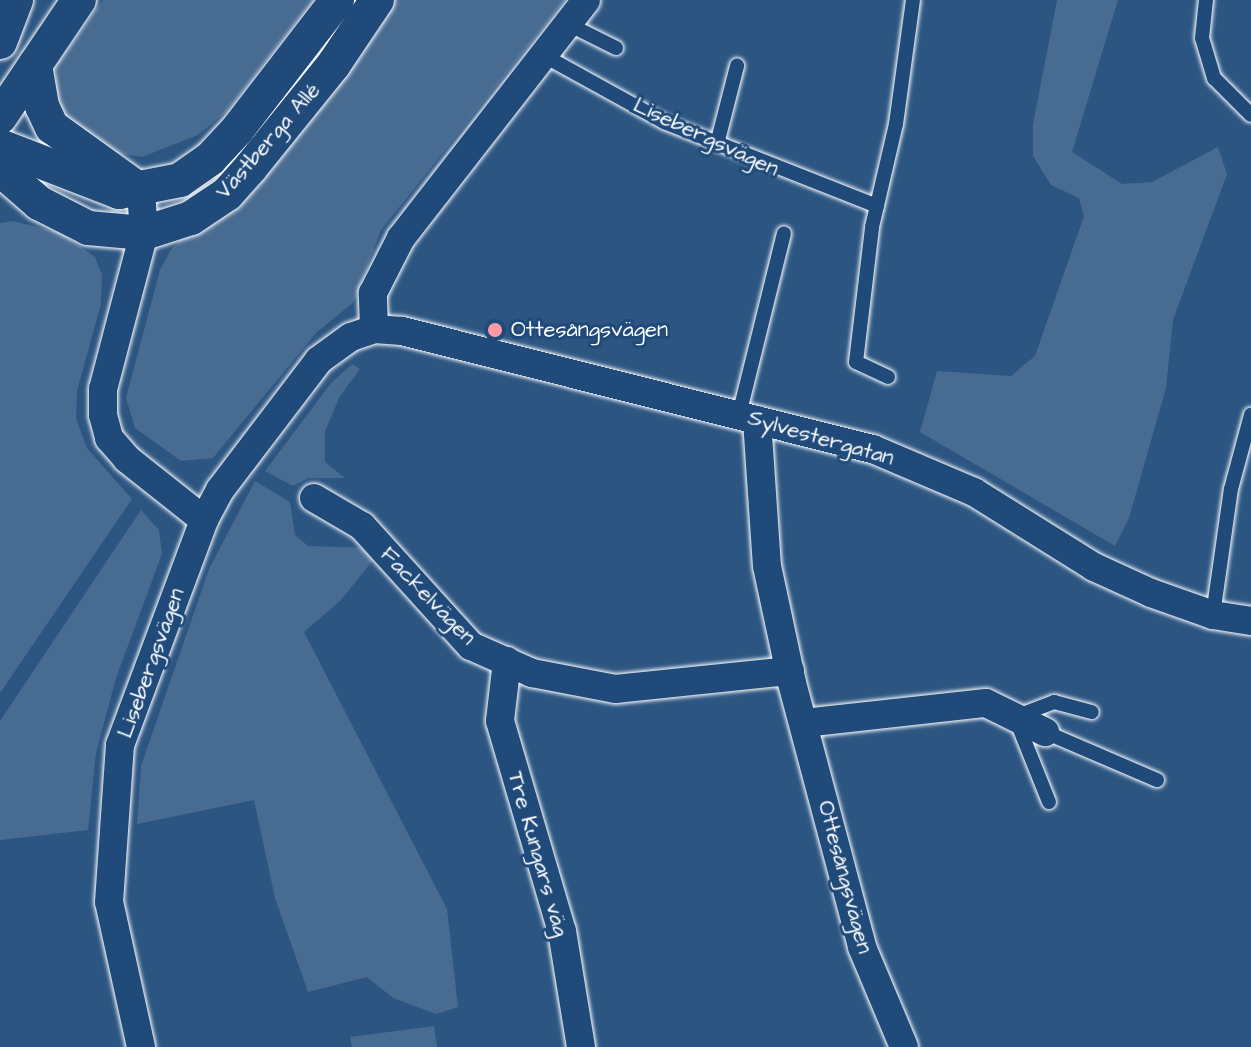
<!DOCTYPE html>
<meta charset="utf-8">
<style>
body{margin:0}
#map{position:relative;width:1251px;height:1047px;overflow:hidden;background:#2c5582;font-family:"Architects Daughter",sans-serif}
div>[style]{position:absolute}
.green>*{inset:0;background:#486b92}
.roads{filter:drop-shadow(0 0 2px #fff) drop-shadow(0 0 2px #fff)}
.service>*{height:14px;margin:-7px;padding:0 7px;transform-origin:7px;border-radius:7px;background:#1f4a7a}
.minor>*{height:28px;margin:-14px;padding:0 14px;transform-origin:14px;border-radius:14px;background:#1f4a7a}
.tertiary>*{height:34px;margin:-17px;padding:0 17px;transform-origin:17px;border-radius:17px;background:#1f4a7a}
.dots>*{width:22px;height:22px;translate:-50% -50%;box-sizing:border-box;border:4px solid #1f4a7a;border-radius:50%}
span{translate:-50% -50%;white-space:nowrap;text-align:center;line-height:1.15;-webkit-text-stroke:6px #1f4a7a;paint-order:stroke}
.street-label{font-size:22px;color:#fff}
.poi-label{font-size:22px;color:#fff}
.left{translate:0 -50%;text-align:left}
</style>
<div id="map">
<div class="green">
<i style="clip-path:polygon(103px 0,313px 0,228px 110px,198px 135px,142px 157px,93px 149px,56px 107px,56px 66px)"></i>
<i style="clip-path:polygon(395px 0,565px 0,381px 230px,354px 302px,316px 333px,213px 458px,181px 461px,135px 428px,126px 398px,160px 270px,170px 251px)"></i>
<i style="clip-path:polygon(1057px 0,1118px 0,1072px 152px,1122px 184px,1152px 182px,1218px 147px,1227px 174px,1173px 320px,1166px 388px,1129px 518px,1115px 546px,920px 432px,937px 371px,1011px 376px,1035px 356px,1084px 216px,1079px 198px,1051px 185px,1033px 156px,1033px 124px)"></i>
<i style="clip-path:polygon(13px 221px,61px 233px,95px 257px,102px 275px,101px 304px,77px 391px,76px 418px,87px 448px,132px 499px,0 693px,0 223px)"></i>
<i style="clip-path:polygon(352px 364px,360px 369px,340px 396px,325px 431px,325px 462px,345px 478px,308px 478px,293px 486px,265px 471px,331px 383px)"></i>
<i style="clip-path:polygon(255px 481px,290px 502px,295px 535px,308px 546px,376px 548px,375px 558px,340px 601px,304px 632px,447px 909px,458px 1007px,436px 1014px,393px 998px,367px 977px,308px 992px,275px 898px,254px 800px,137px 824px,141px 766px,161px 708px,209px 569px)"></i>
<i style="clip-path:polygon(141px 510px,159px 530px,162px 554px,116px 678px,96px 753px,88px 830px,0 840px,0 721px)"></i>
<i style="clip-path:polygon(434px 1026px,437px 1047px,352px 1047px,350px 1037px)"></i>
</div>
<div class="roads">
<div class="service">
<i style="left:1206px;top:0;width:38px;rotate:96deg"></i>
<i style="left:1202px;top:38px;width:42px;rotate:73.3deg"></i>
<i style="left:1214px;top:78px;width:52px;rotate:45deg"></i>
<i style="left:566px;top:23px;width:56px;rotate:26.6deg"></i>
<i style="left:541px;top:54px;width:141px;rotate:28.9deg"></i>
<i style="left:664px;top:122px;width:229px;rotate:21.5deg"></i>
<i style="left:717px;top:144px;width:81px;rotate:-75.6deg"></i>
<i style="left:888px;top:377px;width:35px;rotate:-155deg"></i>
<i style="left:856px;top:362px;width:136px;rotate:-83.2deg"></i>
<i style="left:872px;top:227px;width:106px;rotate:-76.9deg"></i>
<i style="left:896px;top:124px;width:125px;rotate:-82.2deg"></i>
<i style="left:739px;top:415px;width:187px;rotate:-76.1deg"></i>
<i style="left:1213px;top:615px;width:127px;rotate:-81.9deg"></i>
<i style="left:1231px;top:489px;width:77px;rotate:-74.9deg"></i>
<i style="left:1045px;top:732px;width:122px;rotate:23.2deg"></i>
<i style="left:1049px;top:802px;width:92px;rotate:-111.8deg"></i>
<i style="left:1015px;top:717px;width:42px;rotate:-21deg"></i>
<i style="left:1054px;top:702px;width:39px;rotate:15deg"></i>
</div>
<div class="minor">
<i style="left:141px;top:191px;width:42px;rotate:85.9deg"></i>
<i style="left:144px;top:233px;width:161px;rotate:104.7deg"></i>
<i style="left:103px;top:389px;width:26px;rotate:90deg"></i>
<i style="left:103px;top:415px;width:24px;rotate:75deg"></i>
<i style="left:109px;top:438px;width:28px;rotate:49deg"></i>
<i style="left:127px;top:459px;width:98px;rotate:38.4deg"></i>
<i style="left:374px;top:329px;width:36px;rotate:-92deg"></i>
<i style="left:373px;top:293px;width:62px;rotate:-63deg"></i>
<i style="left:401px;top:238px;width:301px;rotate:-52.1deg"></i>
<i style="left:757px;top:420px;width:146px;rotate:86.1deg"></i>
<i style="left:767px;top:566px;width:120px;rotate:77.9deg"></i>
<i style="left:792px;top:683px;width:273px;rotate:75.1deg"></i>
<i style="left:862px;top:947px;width:108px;rotate:67.2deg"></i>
<i style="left:314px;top:498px;width:56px;rotate:30.3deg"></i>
<i style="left:362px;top:526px;width:162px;rotate:47.8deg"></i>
<i style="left:471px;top:646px;width:67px;rotate:23.9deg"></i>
<i style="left:532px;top:673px;width:85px;rotate:10.9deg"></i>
<i style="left:615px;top:689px;width:176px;rotate:-5.9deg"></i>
<i style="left:507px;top:661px;width:60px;rotate:96.7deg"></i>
<i style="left:500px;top:721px;width:219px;rotate:73.6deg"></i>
<i style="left:562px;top:931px;width:118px;rotate:80.7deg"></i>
<i style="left:804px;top:723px;width:183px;rotate:-6.3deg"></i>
<i style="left:986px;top:703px;width:66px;rotate:26.2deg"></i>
<i style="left:141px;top:1047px;width:148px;rotate:-102.4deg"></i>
<i style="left:109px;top:902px;width:157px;rotate:-86deg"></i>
<i style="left:120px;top:745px;width:240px;rotate:-69.5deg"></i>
<i style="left:204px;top:520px;width:34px;rotate:-62deg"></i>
<i style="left:220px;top:490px;width:163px;rotate:-52.7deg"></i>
<i style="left:319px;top:360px;width:39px;rotate:-36deg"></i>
<i style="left:351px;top:337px;width:24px;rotate:-19deg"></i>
<i style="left:374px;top:329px;width:28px;rotate:4deg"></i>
<i style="left:402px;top:331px;width:486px;rotate:14.1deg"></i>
<i style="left:873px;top:449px;width:110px;rotate:23.1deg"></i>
<i style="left:974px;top:492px;width:142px;rotate:32deg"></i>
<i style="left:1094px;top:567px;width:63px;rotate:24.5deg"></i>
<i style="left:1151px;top:593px;width:66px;rotate:19.5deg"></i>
<i style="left:1213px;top:615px;width:38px;rotate:9deg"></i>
</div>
<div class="tertiary">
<i style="left:0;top:42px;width:45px;rotate:-69.1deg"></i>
<i style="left:35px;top:65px;width:42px;rotate:80.3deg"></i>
<i style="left:42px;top:106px;width:23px;rotate:65deg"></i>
<i style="left:52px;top:127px;width:110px;rotate:35.7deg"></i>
<i style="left:0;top:117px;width:141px;rotate:-56deg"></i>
<i style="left:0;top:146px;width:128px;rotate:21.1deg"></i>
<i style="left:119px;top:192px;width:62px;rotate:-11.1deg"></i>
<i style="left:180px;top:180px;width:37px;rotate:-35deg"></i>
<i style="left:210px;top:159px;width:40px;rotate:-47deg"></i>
<i style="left:237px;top:130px;width:164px;rotate:-52.4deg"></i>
<i style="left:0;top:169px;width:52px;rotate:41.1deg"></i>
<i style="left:39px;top:203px;width:55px;rotate:27deg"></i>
<i style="left:88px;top:228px;width:56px;rotate:5.1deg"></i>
<i style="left:144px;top:233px;width:49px;rotate:-17.7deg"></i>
<i style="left:191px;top:218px;width:43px;rotate:-33.7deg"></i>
<i style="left:227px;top:194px;width:36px;rotate:-48deg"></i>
<i style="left:251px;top:167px;width:132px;rotate:-51.1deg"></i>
<i style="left:334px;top:64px;width:77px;rotate:-56.1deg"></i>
</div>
</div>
<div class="dots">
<i style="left:495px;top:330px;background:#ff9aa2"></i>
</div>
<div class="street-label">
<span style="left:706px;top:137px;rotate:25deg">Lisebergsvägen</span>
<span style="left:268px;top:141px;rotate:-49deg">Västberga Allé</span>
<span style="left:821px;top:438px;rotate:16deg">Sylvestergatan</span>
<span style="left:428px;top:596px;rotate:46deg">Fackelvägen</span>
<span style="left:151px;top:663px;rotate:-70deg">Lisebergsvägen</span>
<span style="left:538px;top:854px;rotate:74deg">Tre Kungars väg</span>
<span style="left:845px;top:877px;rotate:75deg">Ottesångsvägen</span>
</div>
<div class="poi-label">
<span class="left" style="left:511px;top:330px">Ottesångsvägen</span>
</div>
</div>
